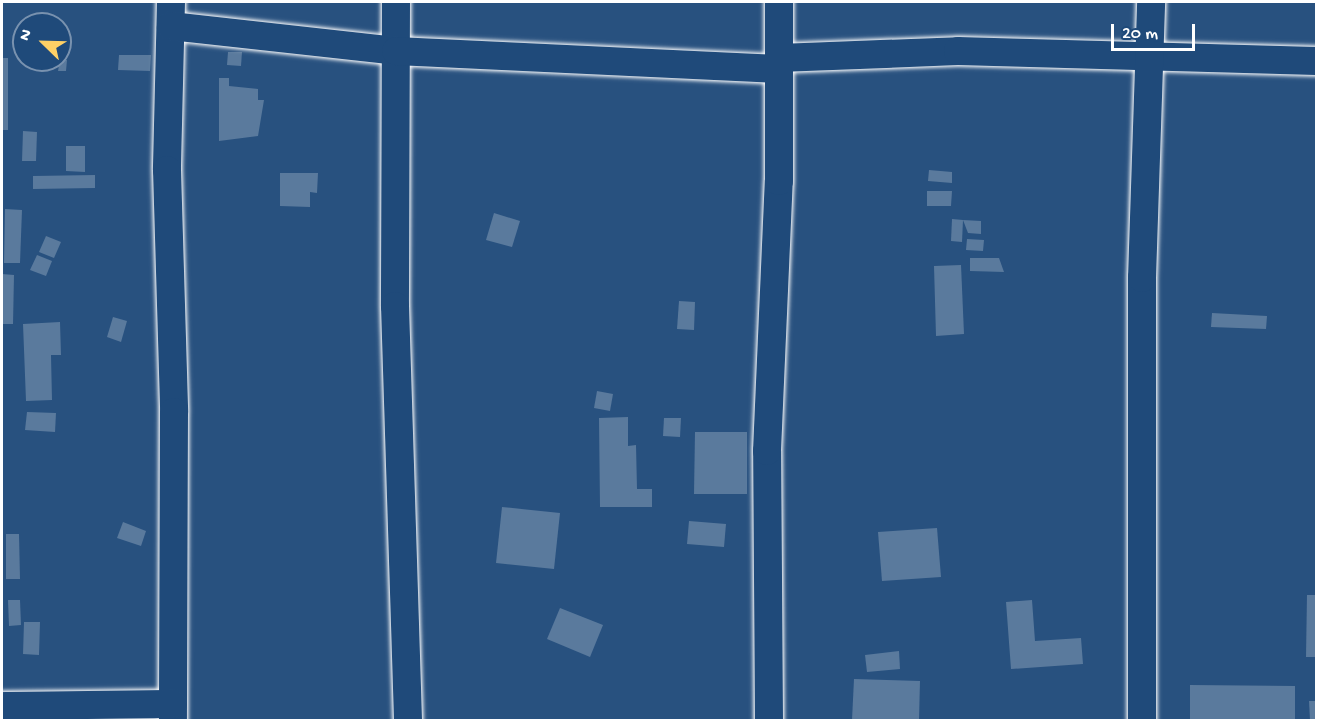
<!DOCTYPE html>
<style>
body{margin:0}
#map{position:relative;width:1318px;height:722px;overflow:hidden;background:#28517f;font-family:"Gochi Hand",sans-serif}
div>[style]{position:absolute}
.building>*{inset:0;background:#5a7a9d}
.roads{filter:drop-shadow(0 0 2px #fff) drop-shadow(0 0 2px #fff)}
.street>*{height:28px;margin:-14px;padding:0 14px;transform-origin:14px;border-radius:14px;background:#1f4a7a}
span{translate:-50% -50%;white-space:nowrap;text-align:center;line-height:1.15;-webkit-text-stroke:4.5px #1f4a7a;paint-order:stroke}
.frame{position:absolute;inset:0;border:3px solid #fff;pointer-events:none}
.north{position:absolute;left:12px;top:12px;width:60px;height:60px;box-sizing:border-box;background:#1f4a7a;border:2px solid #7992af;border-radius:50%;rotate:293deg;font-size:16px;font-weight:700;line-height:24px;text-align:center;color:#fff}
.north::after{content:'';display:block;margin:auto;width:21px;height:27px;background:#ffd166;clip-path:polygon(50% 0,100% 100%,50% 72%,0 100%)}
.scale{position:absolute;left:1111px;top:24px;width:84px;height:27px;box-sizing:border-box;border:3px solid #fff;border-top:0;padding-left:8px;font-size:18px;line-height:21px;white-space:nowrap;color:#fff;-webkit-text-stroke:4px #1f4a7a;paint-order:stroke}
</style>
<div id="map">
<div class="building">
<i style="clip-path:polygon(228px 52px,242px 52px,241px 66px,227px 65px)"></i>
<i style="clip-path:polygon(119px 55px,151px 55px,150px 71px,118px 70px)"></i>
<i style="clip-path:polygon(2px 58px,8px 58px,8px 130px,2px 130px)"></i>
<i style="clip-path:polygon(60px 60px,67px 60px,66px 71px,58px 71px)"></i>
<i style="clip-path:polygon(219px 78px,229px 78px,229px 86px,258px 89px,258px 100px,264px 100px,258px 136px,219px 141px)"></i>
<i style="clip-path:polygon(23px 131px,37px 132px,36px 161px,22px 161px)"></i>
<i style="clip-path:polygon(66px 146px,85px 146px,85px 172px,66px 171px)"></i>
<i style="clip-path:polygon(929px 170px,952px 172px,952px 183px,928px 181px)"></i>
<i style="clip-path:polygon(280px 173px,318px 173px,317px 193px,310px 192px,310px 207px,280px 206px)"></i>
<i style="clip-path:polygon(95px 175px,95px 188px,33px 189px,33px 176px)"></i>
<i style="clip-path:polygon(927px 191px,952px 191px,951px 206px,927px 206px)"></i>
<i style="clip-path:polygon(5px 209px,22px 210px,20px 263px,4px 263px)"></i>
<i style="clip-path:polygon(494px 213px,520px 221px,512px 247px,486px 240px)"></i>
<i style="clip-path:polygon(952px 219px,963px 220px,962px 242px,951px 241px)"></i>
<i style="clip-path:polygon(963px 220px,981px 221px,981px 234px,968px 233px)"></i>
<i style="clip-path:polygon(46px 236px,61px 242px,54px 258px,39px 252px)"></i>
<i style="clip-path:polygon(967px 239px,984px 240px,983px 251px,966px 250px)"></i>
<i style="clip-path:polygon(37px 255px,52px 261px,46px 276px,30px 270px)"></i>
<i style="clip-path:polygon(970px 258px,999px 258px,1004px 272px,970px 271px)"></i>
<i style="clip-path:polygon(961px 265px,964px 334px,936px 336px,934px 266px)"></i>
<i style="clip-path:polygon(2px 274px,14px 275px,13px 324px,2px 324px)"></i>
<i style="clip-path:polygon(679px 301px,695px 302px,694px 330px,677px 329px)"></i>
<i style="clip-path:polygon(1212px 313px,1267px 316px,1266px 329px,1211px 327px)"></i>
<i style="clip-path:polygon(113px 317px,127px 321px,121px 342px,107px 337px)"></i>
<i style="clip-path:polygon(60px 322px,61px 355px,51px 355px,52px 400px,26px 401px,23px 324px)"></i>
<i style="clip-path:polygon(597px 391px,613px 394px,610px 411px,594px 408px)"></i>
<i style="clip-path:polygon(27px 412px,56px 413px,55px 432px,25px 430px)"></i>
<i style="clip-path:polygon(628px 417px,628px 446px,636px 445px,637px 489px,652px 489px,652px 507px,600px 507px,599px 418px)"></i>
<i style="clip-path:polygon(664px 418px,681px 418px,680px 437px,663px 436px)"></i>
<i style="clip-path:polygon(695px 432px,747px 432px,747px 494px,694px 494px)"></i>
<i style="clip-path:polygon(502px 507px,560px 513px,554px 569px,496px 563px)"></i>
<i style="clip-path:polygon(689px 521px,726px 524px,724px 547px,687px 544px)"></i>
<i style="clip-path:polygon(123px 522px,146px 531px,141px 546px,117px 538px)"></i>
<i style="clip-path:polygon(937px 528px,941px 577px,882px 581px,878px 532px)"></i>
<i style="clip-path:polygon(6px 534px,19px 534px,20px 579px,6px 579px)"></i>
<i style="clip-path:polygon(1307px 595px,1316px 595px,1316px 657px,1306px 657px)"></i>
<i style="clip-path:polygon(8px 600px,20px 600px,21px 625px,9px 626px)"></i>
<i style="clip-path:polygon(1032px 600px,1035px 641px,1081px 638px,1083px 664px,1011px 669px,1006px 602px)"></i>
<i style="clip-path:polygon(560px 608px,603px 625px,590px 657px,547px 639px)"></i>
<i style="clip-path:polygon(24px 622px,40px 622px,39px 655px,23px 654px)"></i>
<i style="clip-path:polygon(899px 651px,900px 669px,867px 672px,865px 655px)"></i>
<i style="clip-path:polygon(854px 679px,920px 681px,919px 720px,852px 720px)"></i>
<i style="clip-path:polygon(1190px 685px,1295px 686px,1295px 720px,1190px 720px)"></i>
<i style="clip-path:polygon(1309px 701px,1316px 701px,1316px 720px,1310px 720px)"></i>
</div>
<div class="roads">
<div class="street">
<i style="left:171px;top:2px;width:168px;rotate:91.4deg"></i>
<i style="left:167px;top:170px;width:242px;rotate:88.3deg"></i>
<i style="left:174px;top:412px;width:308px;rotate:90.2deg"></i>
<i style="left:396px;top:2px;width:304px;rotate:90.2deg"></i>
<i style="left:395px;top:306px;width:414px;rotate:88.2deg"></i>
<i style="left:171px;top:26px;width:226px;rotate:6.3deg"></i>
<i style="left:396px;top:51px;width:383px;rotate:2.7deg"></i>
<i style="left:779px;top:58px;width:179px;rotate:-2.2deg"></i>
<i style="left:958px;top:51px;width:358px;rotate:1.6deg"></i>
<i style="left:2px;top:706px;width:171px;rotate:-0.7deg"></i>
<i style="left:769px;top:720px;width:269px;rotate:-90.4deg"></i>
<i style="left:767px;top:451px;width:270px;rotate:-87.5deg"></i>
<i style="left:779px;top:181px;width:179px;rotate:-90deg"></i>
<i style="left:1142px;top:720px;width:442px;rotate:-90deg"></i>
<i style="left:1142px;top:278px;width:276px;rotate:-88.1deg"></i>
</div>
</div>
<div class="frame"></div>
<div class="north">N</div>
<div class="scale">20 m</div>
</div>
